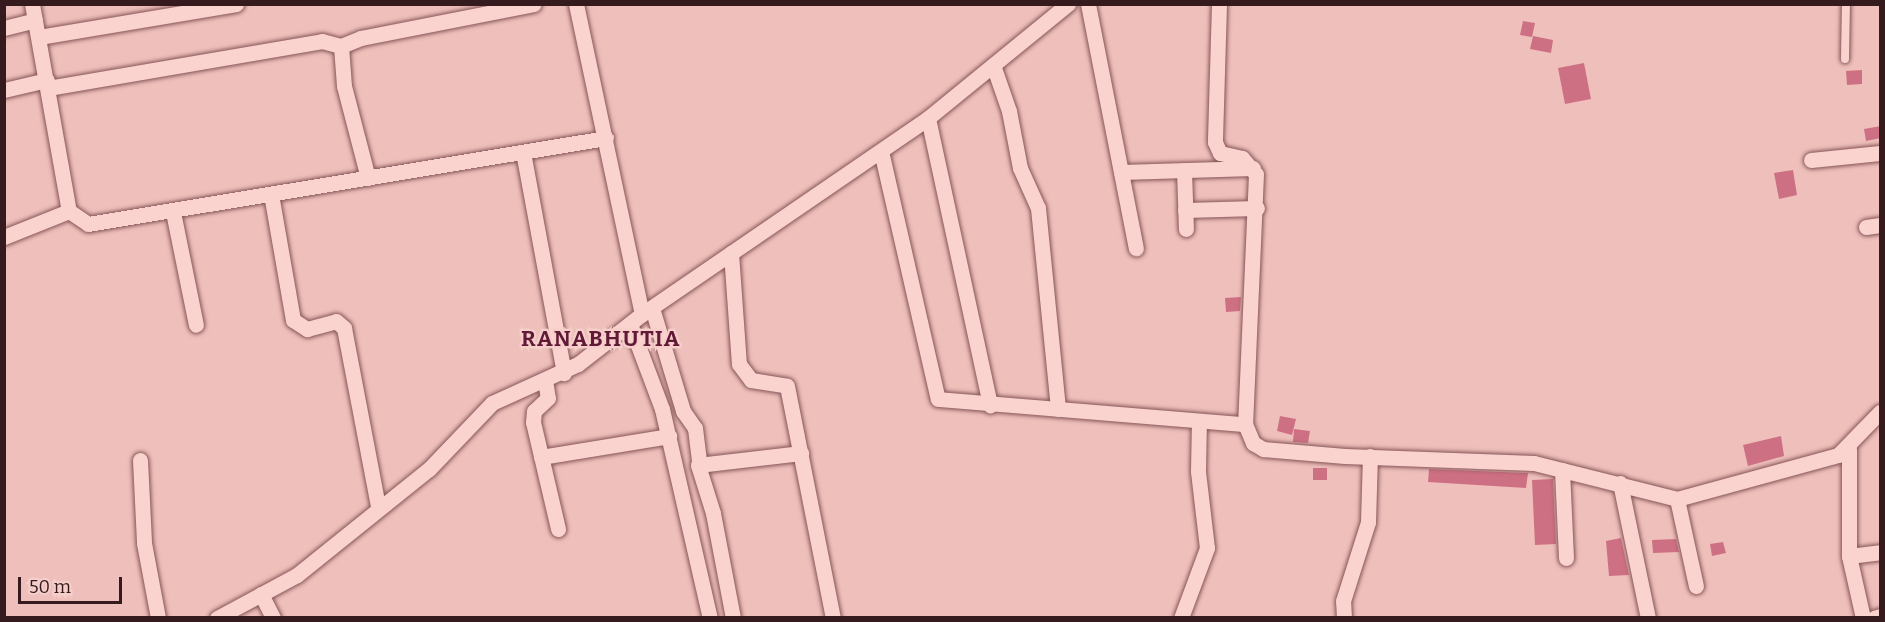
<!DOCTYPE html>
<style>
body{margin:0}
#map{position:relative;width:1885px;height:622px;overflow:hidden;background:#efc0bb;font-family:Bitter,serif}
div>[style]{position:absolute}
.building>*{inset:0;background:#ce7083}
.roads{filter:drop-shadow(0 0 2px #865559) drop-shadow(0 0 2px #865559)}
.service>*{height:8px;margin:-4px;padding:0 4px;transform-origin:4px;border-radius:4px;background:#fad2ce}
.minor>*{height:15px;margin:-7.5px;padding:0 7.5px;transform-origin:7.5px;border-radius:7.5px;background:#fad2ce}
span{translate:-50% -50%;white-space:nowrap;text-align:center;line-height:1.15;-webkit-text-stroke:4.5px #f6cfcb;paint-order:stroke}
.district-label{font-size:22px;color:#621937;font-weight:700;letter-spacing:1.5px}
.frame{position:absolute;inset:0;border:6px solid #351a1e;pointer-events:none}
.scale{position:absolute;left:18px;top:577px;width:104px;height:27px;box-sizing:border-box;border:3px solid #351a1e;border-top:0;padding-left:8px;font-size:18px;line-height:21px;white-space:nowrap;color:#351a1e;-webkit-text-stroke:4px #f6cfcb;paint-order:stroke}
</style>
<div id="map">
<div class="building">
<i style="clip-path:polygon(1523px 21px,1535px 23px,1532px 37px,1520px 35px)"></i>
<i style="clip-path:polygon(1533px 36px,1553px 40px,1551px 53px,1530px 49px)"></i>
<i style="clip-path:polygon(1584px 63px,1591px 99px,1565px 104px,1558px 68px)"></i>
<i style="clip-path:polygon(1862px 70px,1862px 84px,1847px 85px,1846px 71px)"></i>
<i style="clip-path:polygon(1881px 126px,1881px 138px,1866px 141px,1864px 129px)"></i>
<i style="clip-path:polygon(1793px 170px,1797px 195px,1779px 199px,1774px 173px)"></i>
<i style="clip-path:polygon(1241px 297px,1240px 311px,1226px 312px,1225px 298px)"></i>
<i style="clip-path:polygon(1280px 416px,1296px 419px,1292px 435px,1277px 431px)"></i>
<i style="clip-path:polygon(1294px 429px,1310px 431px,1308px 443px,1293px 442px)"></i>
<i style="clip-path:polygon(1781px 436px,1784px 456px,1748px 466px,1743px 445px)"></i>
<i style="clip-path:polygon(1313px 468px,1327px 468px,1327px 480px,1313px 480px)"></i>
<i style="clip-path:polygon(1429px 469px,1528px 473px,1526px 488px,1428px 482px)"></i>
<i style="clip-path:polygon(1553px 479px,1556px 544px,1535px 545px,1532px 480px)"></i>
<i style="clip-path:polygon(1621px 538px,1629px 575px,1609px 576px,1606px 541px)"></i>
<i style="clip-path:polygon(1676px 539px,1679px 552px,1653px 553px,1652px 540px)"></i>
<i style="clip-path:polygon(1723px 542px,1726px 553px,1712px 556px,1710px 544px)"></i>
</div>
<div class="roads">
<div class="service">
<i style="left:1845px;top:59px;width:55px;rotate:-89deg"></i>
</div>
<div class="minor">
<i style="left:32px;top:4px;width:210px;rotate:79.9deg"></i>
<i style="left:69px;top:211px;width:23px;rotate:34deg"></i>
<i style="left:88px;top:224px;width:525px;rotate:-9.43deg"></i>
<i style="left:576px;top:4px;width:317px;rotate:78deg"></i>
<i style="left:1088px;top:4px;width:249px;rotate:78.9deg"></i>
<i style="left:1219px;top:4px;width:138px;rotate:91.7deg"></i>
<i style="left:1215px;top:142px;width:12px;rotate:66deg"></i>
<i style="left:1220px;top:153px;width:23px;rotate:13deg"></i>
<i style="left:1242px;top:158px;width:21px;rotate:49deg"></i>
<i style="left:1256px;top:174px;width:250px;rotate:92.5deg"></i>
<i style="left:1245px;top:424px;width:21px;rotate:67deg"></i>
<i style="left:1253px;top:443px;width:12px;rotate:31deg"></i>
<i style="left:1263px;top:449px;width:82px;rotate:4.9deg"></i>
<i style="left:1345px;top:456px;width:189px;rotate:2.1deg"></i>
<i style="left:1534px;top:463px;width:147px;rotate:14.1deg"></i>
<i style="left:1677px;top:499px;width:167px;rotate:-15.3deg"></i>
<i style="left:1838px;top:455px;width:60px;rotate:-45.7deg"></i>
<i style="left:4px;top:28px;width:32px;rotate:-14deg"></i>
<i style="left:39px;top:37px;width:200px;rotate:-9.5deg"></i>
<i style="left:993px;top:65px;width:49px;rotate:70.8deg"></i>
<i style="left:1009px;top:111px;width:58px;rotate:79.1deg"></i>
<i style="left:1020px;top:168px;width:44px;rotate:65.8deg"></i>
<i style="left:1038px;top:208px;width:202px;rotate:84.3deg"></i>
<i style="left:48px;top:88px;width:278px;rotate:-9.7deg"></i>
<i style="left:322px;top:41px;width:20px;rotate:15deg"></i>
<i style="left:4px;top:90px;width:44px;rotate:-13.1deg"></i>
<i style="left:928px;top:118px;width:294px;rotate:77.8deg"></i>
<i style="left:881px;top:151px;width:254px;rotate:77.1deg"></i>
<i style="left:938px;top:399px;width:308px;rotate:4.7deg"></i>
<i style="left:523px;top:152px;width:225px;rotate:79.5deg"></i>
<i style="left:1811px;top:160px;width:69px;rotate:-5.8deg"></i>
<i style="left:1184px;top:170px;width:59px;rotate:88.1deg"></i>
<i style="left:1121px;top:172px;width:132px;rotate:-1.7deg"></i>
<i style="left:368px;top:178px;width:95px;rotate:-104.6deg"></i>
<i style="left:344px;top:86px;width:40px;rotate:-94.3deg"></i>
<i style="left:341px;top:46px;width:22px;rotate:-22deg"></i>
<i style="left:361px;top:38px;width:176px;rotate:-11.1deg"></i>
<i style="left:271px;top:194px;width:128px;rotate:80.1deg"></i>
<i style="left:293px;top:320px;width:17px;rotate:33deg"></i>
<i style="left:307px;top:329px;width:30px;rotate:-15deg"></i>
<i style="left:336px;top:321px;width:11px;rotate:41deg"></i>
<i style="left:344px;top:328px;width:181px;rotate:79.2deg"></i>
<i style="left:1185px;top:210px;width:72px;rotate:-1.6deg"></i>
<i style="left:173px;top:212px;width:115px;rotate:78.5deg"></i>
<i style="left:1866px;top:227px;width:14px;rotate:-8deg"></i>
<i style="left:4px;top:237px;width:70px;rotate:-21.8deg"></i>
<i style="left:731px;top:253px;width:111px;rotate:85.9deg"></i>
<i style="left:739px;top:364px;width:20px;rotate:53deg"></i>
<i style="left:751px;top:380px;width:36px;rotate:9deg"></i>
<i style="left:787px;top:386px;width:237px;rotate:78.8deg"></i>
<i style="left:652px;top:308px;width:108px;rotate:73.2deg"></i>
<i style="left:683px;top:411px;width:21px;rotate:55deg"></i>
<i style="left:695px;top:428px;width:35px;rotate:83deg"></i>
<i style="left:630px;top:324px;width:91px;rotate:69.4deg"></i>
<i style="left:662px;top:409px;width:214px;rotate:77.1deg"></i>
<i style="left:545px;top:380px;width:18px;rotate:81deg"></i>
<i style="left:548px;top:398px;width:19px;rotate:137deg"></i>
<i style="left:534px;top:411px;width:11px;rotate:95deg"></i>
<i style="left:533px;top:422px;width:110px;rotate:76.8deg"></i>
<i style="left:1849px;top:449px;width:107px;rotate:90deg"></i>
<i style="left:1849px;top:556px;width:64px;rotate:77.3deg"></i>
<i style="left:541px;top:457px;width:130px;rotate:-9.3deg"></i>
<i style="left:140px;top:460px;width:83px;rotate:87.2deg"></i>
<i style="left:144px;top:543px;width:76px;rotate:79.4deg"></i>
<i style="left:1562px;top:470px;width:88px;rotate:87.4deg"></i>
<i style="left:1620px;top:483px;width:138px;rotate:78.3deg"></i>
<i style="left:1677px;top:499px;width:89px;rotate:77.7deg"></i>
<i style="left:1849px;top:556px;width:31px;rotate:-7deg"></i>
<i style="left:261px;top:594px;width:27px;rotate:63deg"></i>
<i style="left:217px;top:618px;width:91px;rotate:-28.3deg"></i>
<i style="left:297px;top:575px;width:169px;rotate:-38.8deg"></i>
<i style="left:429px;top:469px;width:91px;rotate:-46.3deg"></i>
<i style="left:492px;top:403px;width:94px;rotate:-24.4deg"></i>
<i style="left:578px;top:364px;width:81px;rotate:-38deg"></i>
<i style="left:642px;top:314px;width:347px;rotate:-34.4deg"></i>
<i style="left:928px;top:118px;width:181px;rotate:-39.2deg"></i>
<i style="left:733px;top:618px;width:107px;rotate:-100.8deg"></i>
<i style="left:713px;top:513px;width:50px;rotate:-107.4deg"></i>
<i style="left:698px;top:465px;width:104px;rotate:-6.6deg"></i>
<i style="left:1181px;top:618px;width:75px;rotate:-69.6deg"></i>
<i style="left:1207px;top:548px;width:78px;rotate:-96.7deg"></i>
<i style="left:1198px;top:471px;width:50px;rotate:-88.9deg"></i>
<i style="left:1344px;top:618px;width:17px;rotate:-93deg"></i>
<i style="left:1343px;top:601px;width:83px;rotate:-72.4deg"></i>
<i style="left:1368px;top:522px;width:66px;rotate:-88.3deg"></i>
<i style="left:1874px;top:618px;width:6px;rotate:-18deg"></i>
</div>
</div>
<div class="district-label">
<span style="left:601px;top:339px">RANABHUTIA</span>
</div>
<div class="frame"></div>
<div class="scale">50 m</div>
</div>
